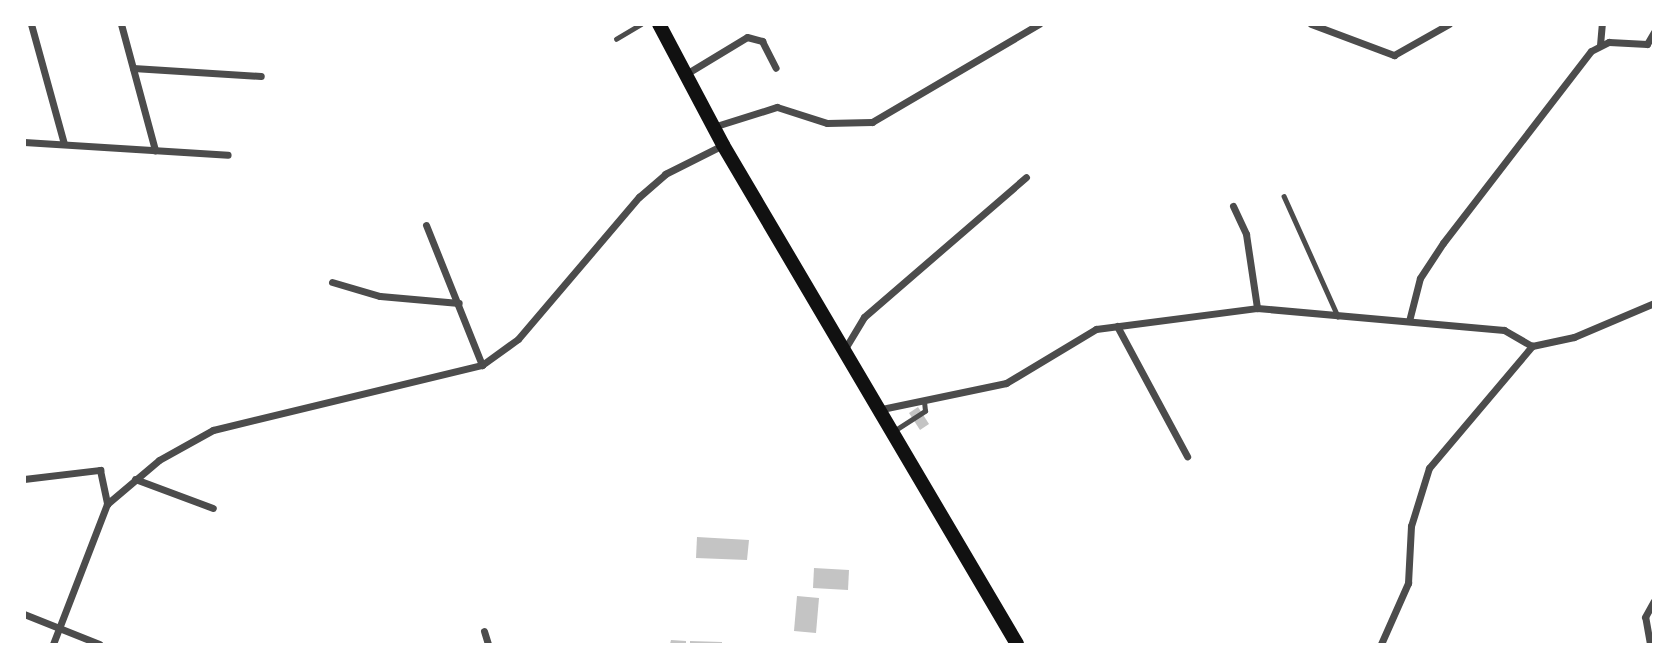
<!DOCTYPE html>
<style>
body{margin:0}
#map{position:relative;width:1678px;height:669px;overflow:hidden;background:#fff;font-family:"Fira Sans Condensed",sans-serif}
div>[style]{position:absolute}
.building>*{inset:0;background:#c4c4c4}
.service>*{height:4.5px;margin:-2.25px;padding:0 2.25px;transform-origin:2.25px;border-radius:2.25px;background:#4c4c4c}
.minor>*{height:7px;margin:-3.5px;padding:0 3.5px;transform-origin:3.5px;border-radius:3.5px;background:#4c4c4c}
.primary>*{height:14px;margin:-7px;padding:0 7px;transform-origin:7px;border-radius:7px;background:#111}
span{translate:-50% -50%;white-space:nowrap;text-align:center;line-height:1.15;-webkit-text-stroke:6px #fff;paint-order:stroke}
.frame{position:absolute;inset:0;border:26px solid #fff;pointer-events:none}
</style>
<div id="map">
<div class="building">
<i style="clip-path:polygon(918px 407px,929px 424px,920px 430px,909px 413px)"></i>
<i style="clip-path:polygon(697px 537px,749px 540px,747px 560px,696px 558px)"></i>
<i style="clip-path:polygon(814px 568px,849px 570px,848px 590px,813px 588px)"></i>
<i style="clip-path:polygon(797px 596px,819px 598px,816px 633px,794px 631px)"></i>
<i style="clip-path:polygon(671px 640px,686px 641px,686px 644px,670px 644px)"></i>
<i style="clip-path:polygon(690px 641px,722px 642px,722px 644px,690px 644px)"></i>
</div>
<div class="service">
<i style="left:616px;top:39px;width:29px;rotate:-31deg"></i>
<i style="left:1284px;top:196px;width:132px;rotate:65.8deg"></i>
<i style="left:894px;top:431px;width:37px;rotate:-33deg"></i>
<i style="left:925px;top:411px;width:10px;rotate:-96deg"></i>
</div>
<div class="minor">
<i style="left:31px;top:24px;width:124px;rotate:74.6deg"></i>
<i style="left:121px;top:24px;width:131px;rotate:74.9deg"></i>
<i style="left:1311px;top:24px;width:89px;rotate:20.5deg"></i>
<i style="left:1394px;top:55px;width:63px;rotate:-29.4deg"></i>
<i style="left:1600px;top:45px;width:21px;rotate:-85deg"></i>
<i style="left:133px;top:68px;width:128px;rotate:3.6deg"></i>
<i style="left:686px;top:74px;width:71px;rotate:-31.2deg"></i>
<i style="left:747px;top:37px;width:16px;rotate:15deg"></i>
<i style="left:762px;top:41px;width:30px;rotate:63deg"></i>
<i style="left:713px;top:127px;width:67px;rotate:-17.4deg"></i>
<i style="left:777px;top:107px;width:52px;rotate:17.7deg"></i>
<i style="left:827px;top:123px;width:45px;rotate:-1.3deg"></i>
<i style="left:872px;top:122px;width:194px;rotate:-30.4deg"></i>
<i style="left:24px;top:142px;width:204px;rotate:3.6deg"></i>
<i style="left:1233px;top:206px;width:31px;rotate:65deg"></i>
<i style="left:1246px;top:234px;width:75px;rotate:81.5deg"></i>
<i style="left:426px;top:225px;width:151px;rotate:68.2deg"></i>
<i style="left:332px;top:282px;width:50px;rotate:16.3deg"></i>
<i style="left:380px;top:296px;width:79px;rotate:5.1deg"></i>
<i style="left:1409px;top:321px;width:44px;rotate:-75.7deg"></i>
<i style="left:1420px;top:278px;width:42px;rotate:-56.7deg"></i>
<i style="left:1443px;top:243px;width:242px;rotate:-52.4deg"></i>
<i style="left:1591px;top:51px;width:20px;rotate:-27deg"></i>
<i style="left:1609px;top:42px;width:38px;rotate:3deg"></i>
<i style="left:1647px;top:44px;width:14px;rotate:-60deg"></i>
<i style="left:1117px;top:326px;width:148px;rotate:61.7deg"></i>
<i style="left:843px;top:352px;width:41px;rotate:-59deg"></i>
<i style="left:864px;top:317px;width:214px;rotate:-40.8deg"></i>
<i style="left:877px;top:410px;width:132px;rotate:-11.8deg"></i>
<i style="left:1006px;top:383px;width:105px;rotate:-31deg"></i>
<i style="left:1096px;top:329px;width:162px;rotate:-7.4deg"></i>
<i style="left:1257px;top:308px;width:248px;rotate:5.1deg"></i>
<i style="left:1504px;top:330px;width:32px;rotate:30deg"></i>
<i style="left:24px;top:479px;width:77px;rotate:-6.8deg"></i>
<i style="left:100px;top:470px;width:35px;rotate:78deg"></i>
<i style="left:135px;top:479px;width:83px;rotate:20.4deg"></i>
<i style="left:24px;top:614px;width:81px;rotate:21.8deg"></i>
<i style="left:484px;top:631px;width:14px;rotate:73deg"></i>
<i style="left:53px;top:644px;width:150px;rotate:-68.9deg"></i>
<i style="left:107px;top:504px;width:68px;rotate:-40.2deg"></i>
<i style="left:159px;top:460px;width:62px;rotate:-29.1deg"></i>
<i style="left:213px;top:430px;width:277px;rotate:-13.6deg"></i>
<i style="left:482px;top:365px;width:44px;rotate:-35.8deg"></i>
<i style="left:518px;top:339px;width:187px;rotate:-49.6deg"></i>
<i style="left:639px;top:197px;width:35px;rotate:-41deg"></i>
<i style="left:665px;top:174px;width:65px;rotate:-26.6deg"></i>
<i style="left:1381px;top:644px;width:67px;rotate:-66.1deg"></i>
<i style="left:1408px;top:583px;width:57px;rotate:-87deg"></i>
<i style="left:1411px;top:526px;width:61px;rotate:-72.8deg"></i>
<i style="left:1429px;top:468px;width:160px;rotate:-49.8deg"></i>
<i style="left:1532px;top:346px;width:43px;rotate:-12.1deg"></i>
<i style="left:1574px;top:337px;width:87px;rotate:-23deg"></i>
<i style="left:1650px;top:644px;width:27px;rotate:-100deg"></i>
<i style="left:1645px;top:617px;width:18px;rotate:-61deg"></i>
</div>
<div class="primary">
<i style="left:659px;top:24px;width:137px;rotate:62.1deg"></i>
<i style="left:723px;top:145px;width:579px;rotate:59.49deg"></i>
</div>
<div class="frame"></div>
</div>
